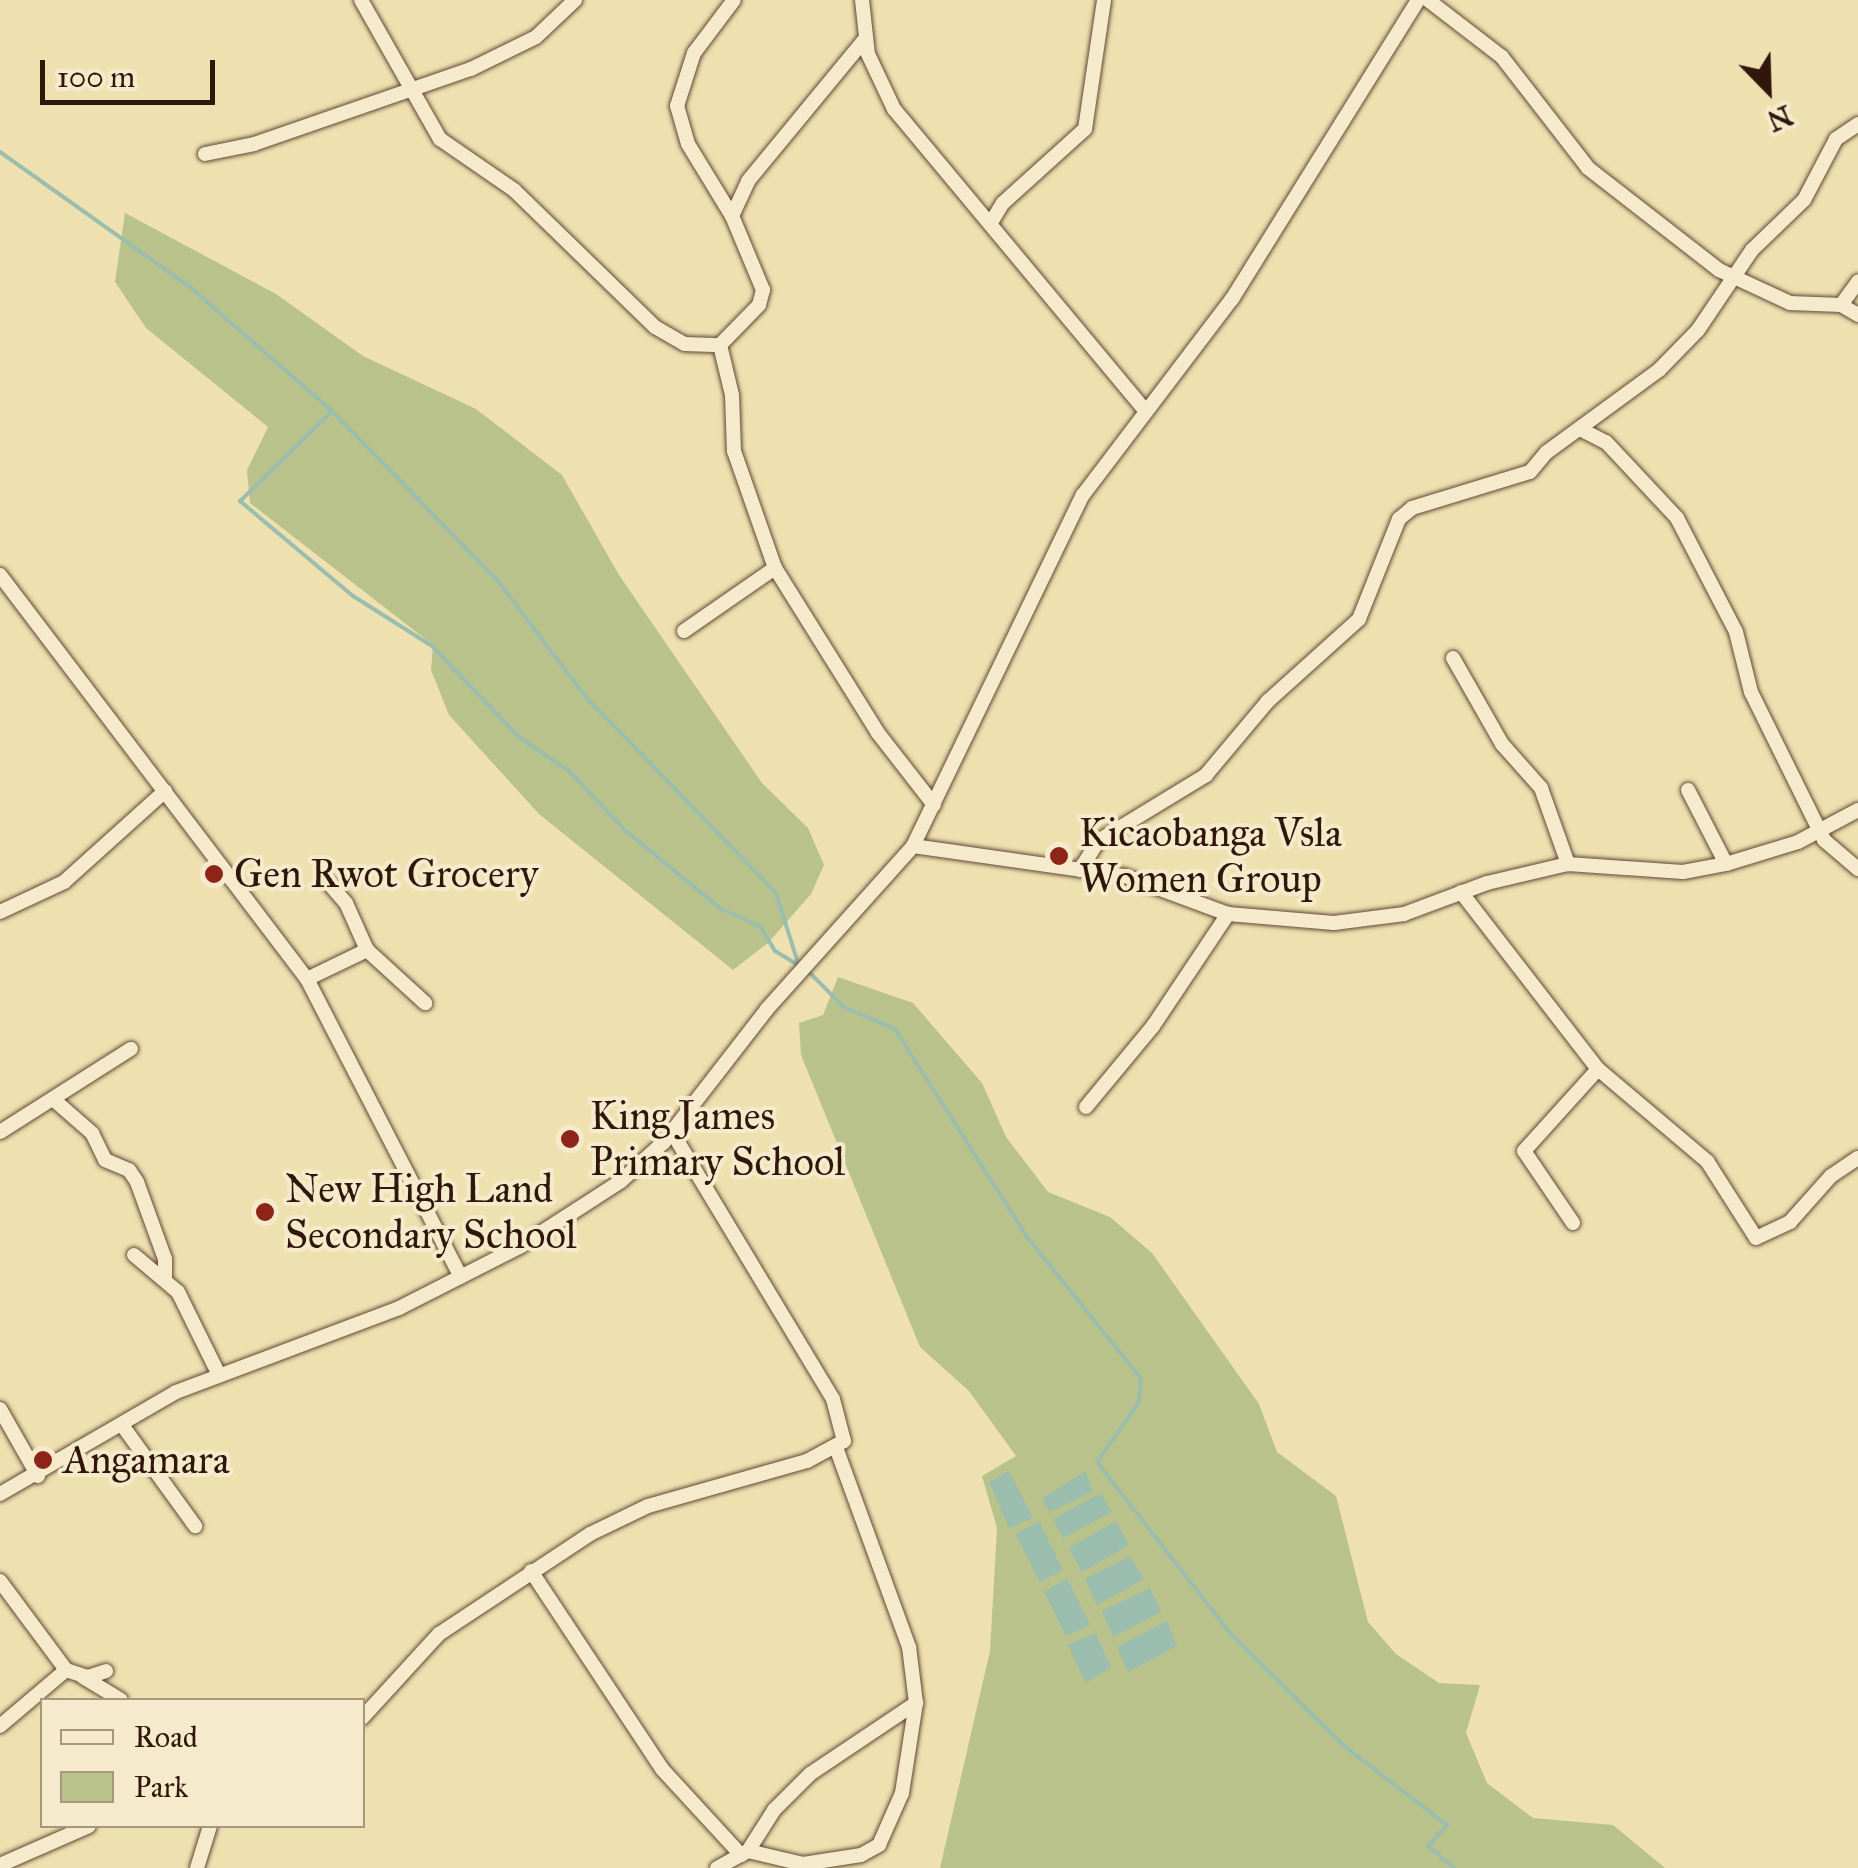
<!DOCTYPE html>
<style>
body{margin:0}
#map{position:relative;width:1858px;height:1868px;overflow:hidden;background:#efe0b0;font-family:"IM FELL Great Primer",serif}
div>[style]{position:absolute}
.green>*{inset:0;background:#bac28b}
.water>*{inset:0;background:#9abdae}
.stream>*{height:4px;margin:-2px;padding:0 2px;transform-origin:2px;border-radius:2px;background:#9abdae}
.roads{filter:drop-shadow(0 0 2px #604834) drop-shadow(0 0 2px #604834)}
.street>*{height:14px;margin:-7px;padding:0 7px;transform-origin:7px;border-radius:7px;background:#f5ebcc}
.dots>*{width:28px;height:28px;translate:-50% -50%;box-sizing:border-box;border:5px solid #f5ebcc;border-radius:50%}
span{translate:-50% -50%;white-space:nowrap;text-align:center;line-height:1.15;-webkit-text-stroke:8px #f5ebcc;paint-order:stroke}
.poi-label{font-size:40px;color:#31160b}
.left{translate:0 -50%;text-align:left}
.legend{position:absolute;left:40px;top:1698px;width:325px;height:130px;box-sizing:border-box;background:#f5ebcc;border:2px solid #a7967f;margin:0;padding:12px 18px;list-style:none;font-size:30px;color:#31160b}
.legend li{display:flex;align-items:center;gap:20px;height:50px}
.legend b{width:50px;border:2px solid #a7967f}
.north{position:absolute;left:1718px;top:40px;width:100px;height:100px;-webkit-text-stroke:8px #f5ebcc;paint-order:stroke;rotate:157deg;font-size:28px;font-weight:700;line-height:40px;text-align:center;color:#31160b}
.north::after{content:'';display:block;margin:auto;width:35px;height:45px;background:#31160b;clip-path:polygon(50% 0,100% 100%,50% 72%,0 100%)}
.scale{position:absolute;left:40px;top:60px;width:175px;height:45px;box-sizing:border-box;border:5px solid #31160b;border-top:0;padding-left:12px;font-size:30px;line-height:35px;white-space:nowrap;color:#31160b;-webkit-text-stroke:8px #f5ebcc;paint-order:stroke}
</style>
<div id="map">
<div class="green">
<i style="clip-path:polygon(125px 213px,276px 294px,363px 356px,476px 409px,562px 475px,619px 575px,762px 783px,808px 828px,824px 865px,811px 894px,768px 943px,733px 970px,539px 814px,449px 715px,431px 670px,433px 645px,250px 503px,247px 470px,268px 427px,146px 328px,115px 282px)"></i>
<i style="clip-path:polygon(838px 977px,913px 1003px,982px 1083px,1006px 1137px,1048px 1192px,1110px 1217px,1152px 1253px,1259px 1404px,1277px 1452px,1336px 1496px,1368px 1622px,1396px 1654px,1439px 1683px,1480px 1685px,1466px 1733px,1487px 1783px,1533px 1818px,1613px 1825px,1665px 1868px,940px 1868px,990px 1651px,997px 1528px,982px 1476px,1016px 1456px,969px 1391px,920px 1347px,801px 1055px,799px 1023px,823px 1015px)"></i>
</div>
<div class="water">
<i style="clip-path:polygon(1009px 1471px,1033px 1518px,1009px 1528px,989px 1482px)"></i>
<i style="clip-path:polygon(1085px 1471px,1093px 1491px,1050px 1512px,1042px 1499px)"></i>
<i style="clip-path:polygon(1100px 1493px,1112px 1512px,1063px 1538px,1053px 1519px)"></i>
<i style="clip-path:polygon(1039px 1521px,1063px 1570px,1040px 1582px,1016px 1534px)"></i>
<i style="clip-path:polygon(1116px 1521px,1129px 1545px,1082px 1572px,1069px 1548px)"></i>
<i style="clip-path:polygon(1130px 1556px,1144px 1579px,1097px 1605px,1085px 1579px)"></i>
<i style="clip-path:polygon(1067px 1578px,1090px 1625px,1066px 1636px,1044px 1592px)"></i>
<i style="clip-path:polygon(1150px 1588px,1161px 1612px,1113px 1637px,1102px 1611px)"></i>
<i style="clip-path:polygon(1167px 1621px,1177px 1646px,1128px 1672px,1117px 1647px)"></i>
<i style="clip-path:polygon(1095px 1633px,1111px 1667px,1086px 1683px,1068px 1645px)"></i>
</div>
<div class="stream">
<i style="left:0;top:152px;width:233px;rotate:35.4deg"></i>
<i style="left:190px;top:287px;width:189px;rotate:41.1deg"></i>
<i style="left:332px;top:411px;width:129px;rotate:135.6deg"></i>
<i style="left:240px;top:501px;width:148px;rotate:40.1deg"></i>
<i style="left:353px;top:596px;width:93px;rotate:32.3deg"></i>
<i style="left:432px;top:646px;width:127px;rotate:46.3deg"></i>
<i style="left:520px;top:738px;width:59px;rotate:34deg"></i>
<i style="left:569px;top:771px;width:81px;rotate:46.5deg"></i>
<i style="left:625px;top:830px;width:124px;rotate:39.5deg"></i>
<i style="left:721px;top:909px;width:43px;rotate:23.6deg"></i>
<i style="left:760px;top:926px;width:29px;rotate:59deg"></i>
<i style="left:775px;top:951px;width:29px;rotate:31deg"></i>
<i style="left:332px;top:411px;width:238px;rotate:45.7deg"></i>
<i style="left:498px;top:581px;width:144px;rotate:52.9deg"></i>
<i style="left:585px;top:696px;width:274px;rotate:45.9deg"></i>
<i style="left:776px;top:893px;width:73px;rotate:72.6deg"></i>
<i style="left:808px;top:971px;width:51px;rotate:45deg"></i>
<i style="left:844px;top:1007px;width:56px;rotate:23.3deg"></i>
<i style="left:895px;top:1029px;width:246px;rotate:57.6deg"></i>
<i style="left:1027px;top:1237px;width:182px;rotate:51.2deg"></i>
<i style="left:1141px;top:1379px;width:23px;rotate:95deg"></i>
<i style="left:1139px;top:1402px;width:73px;rotate:125deg"></i>
<i style="left:1097px;top:1462px;width:217px;rotate:52.1deg"></i>
<i style="left:1230px;top:1633px;width:161px;rotate:44.7deg"></i>
<i style="left:1344px;top:1746px;width:130px;rotate:37.5deg"></i>
<i style="left:1447px;top:1825px;width:28px;rotate:132deg"></i>
<i style="left:1428px;top:1846px;width:34px;rotate:40deg"></i>
</div>
<div class="roads">
<div class="street">
<i style="left:361px;top:0;width:160px;rotate:60.4deg"></i>
<i style="left:440px;top:139px;width:90px;rotate:34.6deg"></i>
<i style="left:514px;top:190px;width:197px;rotate:44.2deg"></i>
<i style="left:655px;top:327px;width:34px;rotate:30deg"></i>
<i style="left:685px;top:344px;width:35px;rotate:2deg"></i>
<i style="left:720px;top:345px;width:51px;rotate:76.5deg"></i>
<i style="left:732px;top:395px;width:56px;rotate:88deg"></i>
<i style="left:734px;top:451px;width:124px;rotate:70.7deg"></i>
<i style="left:775px;top:568px;width:195px;rotate:58deg"></i>
<i style="left:878px;top:733px;width:91px;rotate:52.1deg"></i>
<i style="left:862px;top:0;width:54px;rotate:83.7deg"></i>
<i style="left:868px;top:54px;width:61px;rotate:64.7deg"></i>
<i style="left:894px;top:109px;width:392px;rotate:50.2deg"></i>
<i style="left:1428px;top:0;width:93px;rotate:37.6deg"></i>
<i style="left:1502px;top:57px;width:140px;rotate:52.2deg"></i>
<i style="left:1588px;top:168px;width:166px;rotate:37.9deg"></i>
<i style="left:1719px;top:270px;width:78px;rotate:24.9deg"></i>
<i style="left:1790px;top:303px;width:51px;rotate:2.2deg"></i>
<i style="left:1841px;top:305px;width:20px;rotate:30deg"></i>
<i style="left:205px;top:154px;width:50px;rotate:-11.5deg"></i>
<i style="left:254px;top:144px;width:230px;rotate:-19.1deg"></i>
<i style="left:471px;top:69px;width:72px;rotate:-26.2deg"></i>
<i style="left:536px;top:37px;width:54px;rotate:-43.5deg"></i>
<i style="left:732px;top:216px;width:84px;rotate:-121.4deg"></i>
<i style="left:688px;top:144px;width:40px;rotate:-106deg"></i>
<i style="left:677px;top:106px;width:56px;rotate:-72.2deg"></i>
<i style="left:694px;top:53px;width:66px;rotate:-53deg"></i>
<i style="left:992px;top:221px;width:21px;rotate:-59deg"></i>
<i style="left:1003px;top:203px;width:110px;rotate:-42.1deg"></i>
<i style="left:1085px;top:129px;width:130px;rotate:-81.6deg"></i>
<i style="left:1841px;top:305px;width:29px;rotate:-54deg"></i>
<i style="left:720px;top:345px;width:56px;rotate:-45.7deg"></i>
<i style="left:759px;top:305px;width:16px;rotate:-75deg"></i>
<i style="left:763px;top:290px;width:80px;rotate:-112.7deg"></i>
<i style="left:732px;top:216px;width:38px;rotate:-65deg"></i>
<i style="left:748px;top:181px;width:185px;rotate:-50.5deg"></i>
<i style="left:1580px;top:429px;width:29px;rotate:27deg"></i>
<i style="left:1606px;top:442px;width:104px;rotate:46.9deg"></i>
<i style="left:1677px;top:518px;width:128px;rotate:62.6deg"></i>
<i style="left:1736px;top:632px;width:62px;rotate:76deg"></i>
<i style="left:1751px;top:692px;width:165px;rotate:63.7deg"></i>
<i style="left:1824px;top:840px;width:45px;rotate:40.5deg"></i>
<i style="left:0;top:575px;width:507px;rotate:52.77deg"></i>
<i style="left:307px;top:979px;width:335px;rotate:62.7deg"></i>
<i style="left:684px;top:631px;width:111px;rotate:-34.7deg"></i>
<i style="left:1453px;top:658px;width:99px;rotate:60.3deg"></i>
<i style="left:1502px;top:744px;width:59px;rotate:48.4deg"></i>
<i style="left:1541px;top:788px;width:81px;rotate:70.4deg"></i>
<i style="left:1688px;top:790px;width:83px;rotate:62.8deg"></i>
<i style="left:913px;top:846px;width:214px;rotate:8.1deg"></i>
<i style="left:1125px;top:876px;width:110px;rotate:20.3deg"></i>
<i style="left:1228px;top:914px;width:106px;rotate:4.9deg"></i>
<i style="left:1334px;top:923px;width:71px;rotate:-7.3deg"></i>
<i style="left:1404px;top:914px;width:89px;rotate:-20.5deg"></i>
<i style="left:1487px;top:883px;width:83px;rotate:-13.2deg"></i>
<i style="left:1568px;top:864px;width:115px;rotate:4deg"></i>
<i style="left:1683px;top:872px;width:44px;rotate:-10.5deg"></i>
<i style="left:1726px;top:864px;width:75px;rotate:-17deg"></i>
<i style="left:1798px;top:842px;width:68px;rotate:-28.1deg"></i>
<i style="left:1080px;top:870px;width:34px;rotate:-58deg"></i>
<i style="left:1098px;top:841px;width:127px;rotate:-31.4deg"></i>
<i style="left:1206px;top:775px;width:97px;rotate:-50deg"></i>
<i style="left:1268px;top:701px;width:122px;rotate:-42deg"></i>
<i style="left:1359px;top:619px;width:108px;rotate:-68.2deg"></i>
<i style="left:1399px;top:519px;width:17px;rotate:-40deg"></i>
<i style="left:1412px;top:508px;width:123px;rotate:-17deg"></i>
<i style="left:1530px;top:472px;width:26px;rotate:-50deg"></i>
<i style="left:1547px;top:452px;width:139px;rotate:-36.2deg"></i>
<i style="left:1659px;top:370px;width:56px;rotate:-45.7deg"></i>
<i style="left:1698px;top:330px;width:97px;rotate:-56deg"></i>
<i style="left:1752px;top:250px;width:72px;rotate:-43.9deg"></i>
<i style="left:1804px;top:200px;width:69px;rotate:-62.3deg"></i>
<i style="left:1836px;top:139px;width:27px;rotate:-34deg"></i>
<i style="left:325px;top:879px;width:32px;rotate:49deg"></i>
<i style="left:346px;top:903px;width:51px;rotate:65.9deg"></i>
<i style="left:1461px;top:892px;width:224px;rotate:52.3deg"></i>
<i style="left:1598px;top:1069px;width:143px;rotate:40.2deg"></i>
<i style="left:1707px;top:1161px;width:91px;rotate:57.5deg"></i>
<i style="left:1756px;top:1238px;width:38px;rotate:-25deg"></i>
<i style="left:1790px;top:1222px;width:62px;rotate:-48.3deg"></i>
<i style="left:1831px;top:1176px;width:32px;rotate:-34deg"></i>
<i style="left:0;top:912px;width:71px;rotate:-25.1deg"></i>
<i style="left:64px;top:882px;width:136px;rotate:-42deg"></i>
<i style="left:307px;top:979px;width:67px;rotate:-25.8deg"></i>
<i style="left:367px;top:950px;width:79px;rotate:42.4deg"></i>
<i style="left:53px;top:1099px;width:52px;rotate:41.1deg"></i>
<i style="left:92px;top:1133px;width:30px;rotate:64deg"></i>
<i style="left:105px;top:1160px;width:26px;rotate:23deg"></i>
<i style="left:129px;top:1170px;width:14px;rotate:56deg"></i>
<i style="left:137px;top:1182px;width:82px;rotate:70deg"></i>
<i style="left:165px;top:1259px;width:21px;rotate:90deg"></i>
<i style="left:1086px;top:1107px;width:105px;rotate:-50.4deg"></i>
<i style="left:1153px;top:1026px;width:135px;rotate:-56.2deg"></i>
<i style="left:0;top:1132px;width:155px;rotate:-32.4deg"></i>
<i style="left:1573px;top:1223px;width:87px;rotate:-124.2deg"></i>
<i style="left:1524px;top:1151px;width:110px;rotate:-47.9deg"></i>
<i style="left:134px;top:1255px;width:57px;rotate:40.1deg"></i>
<i style="left:178px;top:1292px;width:93px;rotate:63.7deg"></i>
<i style="left:0;top:1409px;width:77px;rotate:60.4deg"></i>
<i style="left:122px;top:1425px;width:125px;rotate:54.1deg"></i>
<i style="left:0;top:1494px;width:203px;rotate:-30.1deg"></i>
<i style="left:176px;top:1392px;width:238px;rotate:-20.6deg"></i>
<i style="left:399px;top:1308px;width:135px;rotate:-26.9deg"></i>
<i style="left:519px;top:1247px;width:121px;rotate:-32.9deg"></i>
<i style="left:621px;top:1181px;width:58px;rotate:-42.2deg"></i>
<i style="left:664px;top:1142px;width:168px;rotate:-52.2deg"></i>
<i style="left:767px;top:1009px;width:219px;rotate:-48.1deg"></i>
<i style="left:913px;top:846px;width:390px;rotate:-64.2deg"></i>
<i style="left:1083px;top:495px;width:246px;rotate:-52.8deg"></i>
<i style="left:1232px;top:299px;width:352px;rotate:-58.1deg"></i>
<i style="left:531px;top:1571px;width:237px;rotate:56.5deg"></i>
<i style="left:662px;top:1769px;width:117px;rotate:47.4deg"></i>
<i style="left:0;top:1581px;width:111px;rotate:53.4deg"></i>
<i style="left:66px;top:1670px;width:23px;rotate:18deg"></i>
<i style="left:88px;top:1677px;width:19px;rotate:-18deg"></i>
<i style="left:83px;top:1677px;width:44px;rotate:31.2deg"></i>
<i style="left:362px;top:1718px;width:114px;rotate:-47.5deg"></i>
<i style="left:439px;top:1634px;width:181px;rotate:-33.5deg"></i>
<i style="left:590px;top:1534px;width:64px;rotate:-25.8deg"></i>
<i style="left:648px;top:1506px;width:165px;rotate:-15.8deg"></i>
<i style="left:807px;top:1461px;width:42px;rotate:-28.4deg"></i>
<i style="left:844px;top:1441px;width:43px;rotate:-104.7deg"></i>
<i style="left:833px;top:1399px;width:312px;rotate:-121.1deg"></i>
<i style="left:0;top:1726px;width:87px;rotate:-40.3deg"></i>
<i style="left:748px;top:1851px;width:57px;rotate:13.3deg"></i>
<i style="left:803px;top:1864px;width:59px;rotate:-8.8deg"></i>
<i style="left:861px;top:1855px;width:21px;rotate:-29deg"></i>
<i style="left:879px;top:1845px;width:57px;rotate:-66.1deg"></i>
<i style="left:902px;top:1793px;width:91px;rotate:-81.2deg"></i>
<i style="left:916px;top:1703px;width:56px;rotate:-97.1deg"></i>
<i style="left:909px;top:1647px;width:210px;rotate:-110.1deg"></i>
<i style="left:0;top:1865px;width:97px;rotate:-23.7deg"></i>
<i style="left:197px;top:1868px;width:44px;rotate:-72.8deg"></i>
<i style="left:717px;top:1868px;width:35px;rotate:-29deg"></i>
<i style="left:748px;top:1851px;width:49px;rotate:-57.6deg"></i>
<i style="left:774px;top:1810px;width:51px;rotate:-45deg"></i>
<i style="left:810px;top:1774px;width:128px;rotate:-33.8deg"></i>
</div>
</div>
<div class="dots">
<i style="left:1059px;top:856px;background:#8f2418"></i>
<i style="left:214px;top:874px;background:#8f2418"></i>
<i style="left:570px;top:1139px;background:#8f2418"></i>
<i style="left:265px;top:1212px;background:#8f2418"></i>
<i style="left:43px;top:1460px;background:#8f2418"></i>
</div>
<div class="poi-label">
<span class="left" style="left:1079px;top:856px">Kicaobanga Vsla<br>Women Group</span>
<span class="left" style="left:234px;top:874px">Gen Rwot Grocery</span>
<span class="left" style="left:590px;top:1139px">King James<br>Primary School</span>
<span class="left" style="left:285px;top:1212px">New High Land<br>Secondary School</span>
<span class="left" style="left:63px;top:1460px">Angamara</span>
</div>
<ul class="legend">
<li><b style="height:12px;background:#f5ebcc"></b>Road</li>
<li><b style="height:28px;background:#bac28b"></b>Park</li>
</ul>
<div class="north">N</div>
<div class="scale">100 m</div>
</div>
